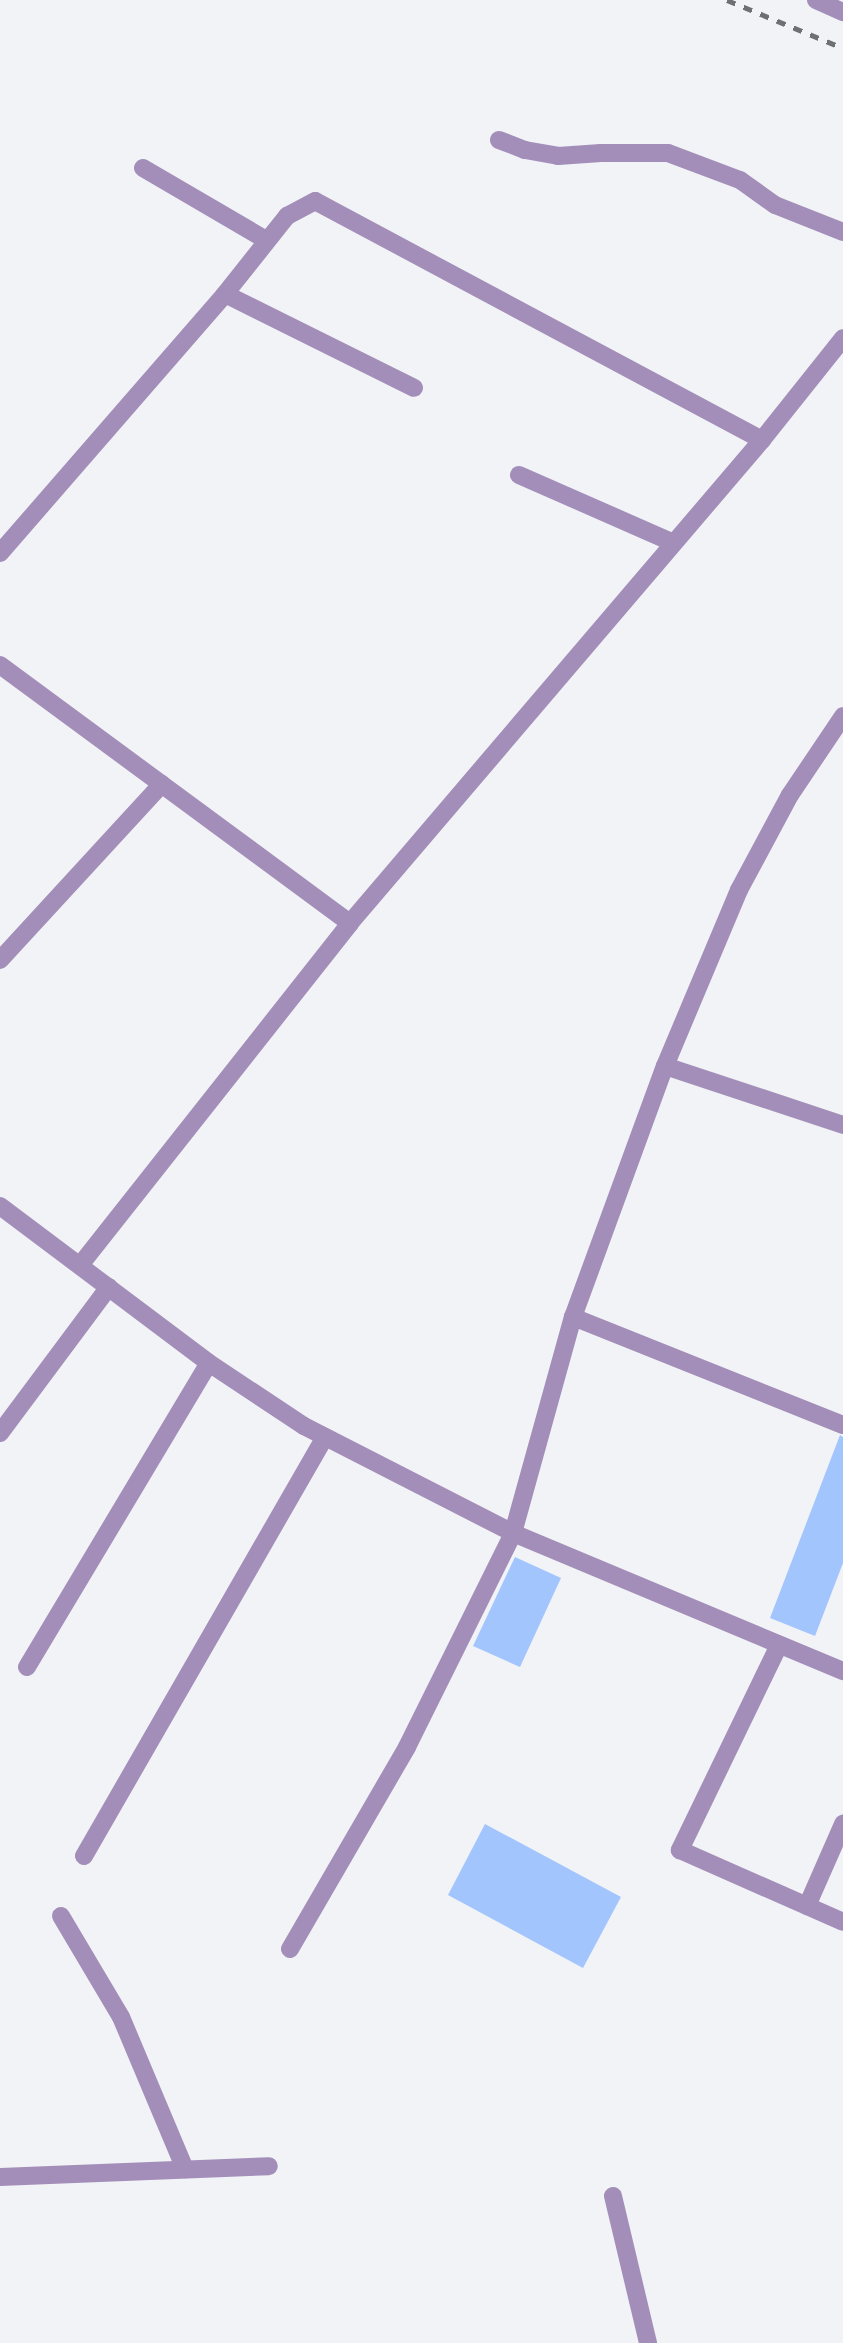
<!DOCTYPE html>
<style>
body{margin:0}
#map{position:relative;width:843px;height:2343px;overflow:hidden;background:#f1f3f6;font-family:"Sofia Sans Condensed",sans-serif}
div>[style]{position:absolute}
.building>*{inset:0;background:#a3c5fd}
.minor>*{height:18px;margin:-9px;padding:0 9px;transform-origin:9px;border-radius:9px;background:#a38eb9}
.rail>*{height:5px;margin-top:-2.5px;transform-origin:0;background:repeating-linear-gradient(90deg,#6f7072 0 9px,transparent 0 18px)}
span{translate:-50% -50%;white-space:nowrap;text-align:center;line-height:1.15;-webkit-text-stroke:7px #fff;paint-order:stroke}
</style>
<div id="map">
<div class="building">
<i style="clip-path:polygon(840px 1435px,843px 1437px,843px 1563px,815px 1636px,770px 1618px)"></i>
<i style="clip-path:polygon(515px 1557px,561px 1578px,520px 1667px,473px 1646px)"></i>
<i style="clip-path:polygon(485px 1824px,621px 1897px,583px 1968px,448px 1895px)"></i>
</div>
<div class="minor">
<i style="left:816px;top:0;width:30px;rotate:24deg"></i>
<i style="left:499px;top:140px;width:28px;rotate:21deg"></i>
<i style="left:525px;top:150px;width:34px;rotate:10deg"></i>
<i style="left:558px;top:156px;width:43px;rotate:-4deg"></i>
<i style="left:601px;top:153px;width:67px"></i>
<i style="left:668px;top:153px;width:77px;rotate:20.6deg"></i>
<i style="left:740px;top:180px;width:43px;rotate:35.5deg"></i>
<i style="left:775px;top:205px;width:73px;rotate:21.7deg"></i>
<i style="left:143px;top:168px;width:143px;rotate:30.3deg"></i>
<i style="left:225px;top:294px;width:211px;rotate:26.4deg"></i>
<i style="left:519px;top:475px;width:169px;rotate:23.7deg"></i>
<i style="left:0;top:553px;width:343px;rotate:-49deg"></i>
<i style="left:225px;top:294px;width:100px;rotate:-51.5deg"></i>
<i style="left:287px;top:216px;width:32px;rotate:-28deg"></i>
<i style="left:315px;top:201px;width:507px;rotate:28.13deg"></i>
<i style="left:0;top:665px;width:435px;rotate:36.4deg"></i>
<i style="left:0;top:960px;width:239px;rotate:-47.4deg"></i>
<i style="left:665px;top:1066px;width:188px;rotate:18.3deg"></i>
<i style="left:0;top:1206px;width:261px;rotate:36.9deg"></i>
<i style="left:209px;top:1363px;width:114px;rotate:33.6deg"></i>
<i style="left:304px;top:1426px;width:235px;rotate:27.1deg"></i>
<i style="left:513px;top:1533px;width:358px;rotate:22.7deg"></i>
<i style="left:81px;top:1264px;width:434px;rotate:-51.7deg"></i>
<i style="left:350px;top:923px;width:635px;rotate:-49.54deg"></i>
<i style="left:762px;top:440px;width:130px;rotate:-51.5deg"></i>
<i style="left:573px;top:1317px;width:291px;rotate:21.8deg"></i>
<i style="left:0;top:1433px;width:182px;rotate:-53.3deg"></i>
<i style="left:779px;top:1645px;width:228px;rotate:115.8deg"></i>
<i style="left:680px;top:1850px;width:178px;rotate:23.8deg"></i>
<i style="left:27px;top:1667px;width:354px;rotate:-59.1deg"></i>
<i style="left:84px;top:1856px;width:483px;rotate:-60.1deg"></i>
<i style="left:807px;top:1906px;width:90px;rotate:-66.3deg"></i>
<i style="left:61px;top:1916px;width:117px;rotate:59.3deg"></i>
<i style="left:121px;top:2017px;width:165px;rotate:67.2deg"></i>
<i style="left:290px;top:1949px;width:233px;rotate:-59.9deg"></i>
<i style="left:407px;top:1747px;width:239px;rotate:-63.6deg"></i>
<i style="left:513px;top:1533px;width:224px;rotate:-74.5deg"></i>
<i style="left:573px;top:1317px;width:267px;rotate:-69.9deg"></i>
<i style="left:665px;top:1066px;width:191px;rotate:-67.2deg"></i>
<i style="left:739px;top:890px;width:108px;rotate:-61.8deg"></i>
<i style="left:790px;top:795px;width:95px;rotate:-56.1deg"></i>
<i style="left:0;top:2177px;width:269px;rotate:-2.3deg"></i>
<i style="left:613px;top:2196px;width:151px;rotate:76.6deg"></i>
</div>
<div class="rail">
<i style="left:727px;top:0;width:126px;rotate:22.5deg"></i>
</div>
</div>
